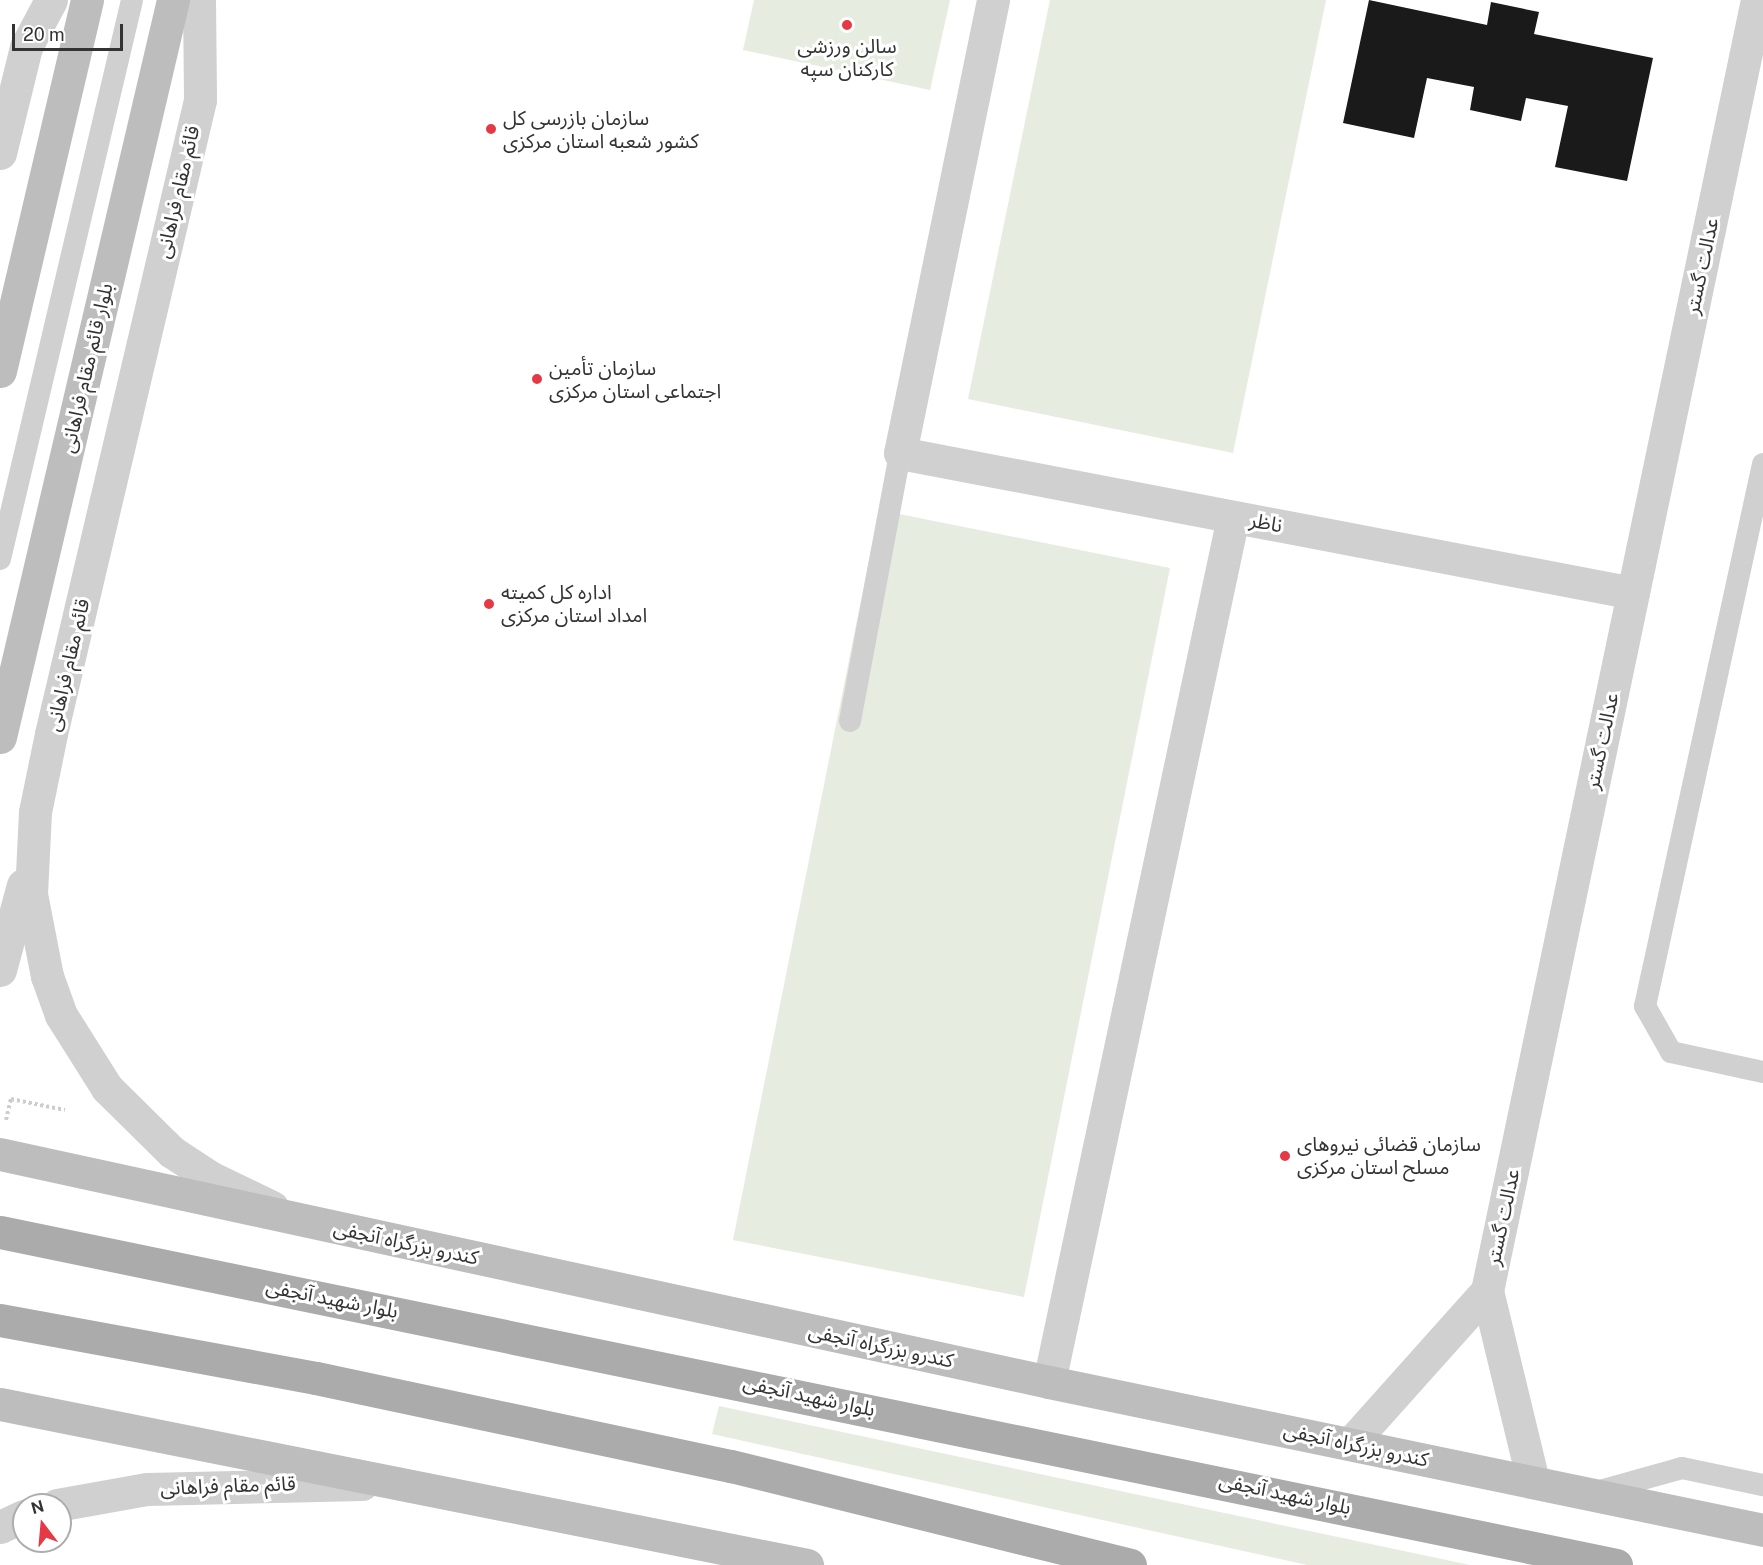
<!DOCTYPE html>
<meta charset="utf-8">
<style>
body{margin:0}
#map{position:relative;width:1763px;height:1565px;overflow:hidden;background:#fff;font-family:"Public Sans","Noto Sans Arabic",sans-serif}
div>[style]{position:absolute}
.green>*{inset:0;background:#e6ecdf}
.building>*{inset:0;background:#1a1a1a}
.path>*{height:4px;margin-top:-2px;transform-origin:0;background:repeating-linear-gradient(90deg,#cdcdcd 0 3px,transparent 0 6px)}
.service>*{height:22px;margin:-11px;padding:0 11px;transform-origin:11px;border-radius:11px;background:#d0d0d0}
.minor>*{height:33px;margin:-16.5px;padding:0 16.5px;transform-origin:16.5px;border-radius:16.5px;background:#d0d0d0}
.tertiary>*{height:33px;margin:-16.5px;padding:0 16.5px;transform-origin:16.5px;border-radius:16.5px;background:#d0d0d0}
.secondary>*{height:33px;margin:-16.5px;padding:0 16.5px;transform-origin:16.5px;border-radius:16.5px;background:#bdbdbd}
.primary>*{height:33px;margin:-16.5px;padding:0 16.5px;transform-origin:16.5px;border-radius:16.5px;background:#ababab}
.dots>*{width:16px;height:16px;translate:-50% -50%;box-sizing:border-box;border:3px solid #fff;border-radius:50%}
span{translate:-50% -50%;white-space:nowrap;text-align:center;line-height:1.15;-webkit-text-stroke:6px #fff;paint-order:stroke}
.poi-label{font-size:20px;color:#333}
.left{translate:0 -50%;text-align:left}
.street-label{font-size:20px;color:#333}
.north{position:absolute;left:12px;top:1493px;width:60px;height:60px;box-sizing:border-box;background:#fff;border:2px solid #adadad;border-radius:50%;rotate:344deg;font-size:16px;font-weight:700;line-height:24px;text-align:center;color:#333}
.north::after{content:'';display:block;margin:auto;width:21px;height:27px;background:#e63946;clip-path:polygon(50% 0,100% 100%,50% 72%,0 100%)}
.scale{position:absolute;left:12px;top:24px;width:111px;height:27px;box-sizing:border-box;border:3px solid #333;border-top:0;padding-left:8px;font-size:18px;line-height:21px;white-space:nowrap;color:#333;-webkit-text-stroke:4px #fff;paint-order:stroke}
</style>
<div id="map">
<div class="green">
<i style="clip-path:polygon(754px 0,950px 0,930px 90px,743px 50px)"></i>
<i style="clip-path:polygon(1050px 0,1326px 0,1233px 453px,968px 399px)"></i>
<i style="clip-path:polygon(879px 510px,1170px 568px,1024px 1297px,733px 1240px)"></i>
<i style="clip-path:polygon(719px 1406px,1470px 1565px,1307px 1565px,712px 1434px)"></i>
</div>
<div class="building">
<i style="clip-path:polygon(1369px 0,1487px 25px,1491px 2px,1539px 12px,1534px 34px,1653px 58px,1627px 181px,1555px 167px,1568px 106px,1526px 98px,1521px 121px,1470px 110px,1474px 87px,1427px 78px,1414px 138px,1343px 123px)"></i>
</div>
<div class="path">
<i style="left:6px;top:1120px;width:22px;rotate:-77deg"></i>
<i style="left:11px;top:1099px;width:55px;rotate:11.5deg"></i>
</div>
<div class="service">
<i style="left:1763px;top:464px;width:555px;rotate:102.28deg"></i>
<i style="left:1645px;top:1006px;width:53px;rotate:60.5deg"></i>
<i style="left:1671px;top:1052px;width:94px;rotate:12.3deg"></i>
<i style="left:0;top:559px;width:574px;rotate:-76.71deg"></i>
<i style="left:850px;top:721px;width:273px;rotate:-79.4deg"></i>
<i style="left:1596px;top:1492px;width:89px;rotate:-15.6deg"></i>
<i style="left:1682px;top:1468px;width:83px;rotate:11.9deg"></i>
</div>
<div class="minor">
<i style="left:993px;top:0;width:462px;rotate:101.6deg"></i>
<i style="left:900px;top:453px;width:746px;rotate:10.81deg"></i>
<i style="left:1049px;top:1382px;width:884px;rotate:-77.99deg"></i>
</div>
<div class="tertiary">
<i style="left:199px;top:0;width:100px;rotate:89.4deg"></i>
<i style="left:200px;top:100px;width:651px;rotate:103.23deg"></i>
<i style="left:51px;top:734px;width:80px;rotate:101.6deg"></i>
<i style="left:35px;top:812px;width:82px;rotate:92.8deg"></i>
<i style="left:31px;top:894px;width:84px;rotate:79deg"></i>
<i style="left:47px;top:976px;width:41px;rotate:70.3deg"></i>
<i style="left:61px;top:1015px;width:86px;rotate:57.8deg"></i>
<i style="left:107px;top:1088px;width:91px;rotate:44.6deg"></i>
<i style="left:172px;top:1152px;width:45px;rotate:33.3deg"></i>
<i style="left:210px;top:1177px;width:69px;rotate:25.8deg"></i>
<i style="left:0;top:153px;width:109px;rotate:-76.2deg"></i>
<i style="left:26px;top:47px;width:53px;rotate:-62deg"></i>
<i style="left:0;top:970px;width:88px;rotate:-74.9deg"></i>
<i style="left:1350px;top:1444px;width:205px;rotate:-48.2deg"></i>
<i style="left:1533px;top:1481px;width:195px;rotate:-103.6deg"></i>
<i style="left:1487px;top:1291px;width:1319px;rotate:-78.19deg"></i>
<i style="left:57px;top:1505px;width:91px;rotate:-10.1deg"></i>
<i style="left:147px;top:1489px;width:215px;rotate:-1.3deg"></i>
<i style="left:0;top:1527px;width:26px;rotate:-25deg"></i>
</div>
<div class="secondary">
<i style="left:0;top:371px;width:381px;rotate:-76.8deg"></i>
<i style="left:0;top:737px;width:757px;rotate:-76.79deg"></i>
<i style="left:0;top:1154px;width:1073px;rotate:12.26deg"></i>
<i style="left:1049px;top:1382px;width:729px;rotate:11.71deg"></i>
<i style="left:0;top:1404px;width:823px;rotate:11.28deg"></i>
</div>
<div class="primary">
<i style="left:0;top:1232px;width:1650px;rotate:11.64deg"></i>
<i style="left:0;top:1320px;width:321px;rotate:10.4deg"></i>
<i style="left:316px;top:1378px;width:424px;rotate:12deg"></i>
<i style="left:731px;top:1466px;width:411px;rotate:13.9deg"></i>
</div>
<div class="dots">
<i style="left:847px;top:25px;background:#e63946"></i>
<i style="left:491px;top:129px;background:#e63946"></i>
<i style="left:537px;top:379px;background:#e63946"></i>
<i style="left:489px;top:604px;background:#e63946"></i>
<i style="left:1285px;top:1156px;background:#e63946"></i>
</div>
<div class="poi-label">
<span style="left:847px;top:58px">سالن ورزشی<br>کارکنان سپه</span>
<span class="left" style="left:503px;top:130px">سازمان بازرسی کل<br>کشور شعبه استان مرکزی</span>
<span class="left" style="left:549px;top:380px">سازمان تأمین<br>اجتماعی استان مرکزی</span>
<span class="left" style="left:501px;top:604px">اداره کل کمیته<br>امداد استان مرکزی</span>
<span class="left" style="left:1297px;top:1156px">سازمان قضائی نیروهای<br>مسلح استان مرکزی</span>
</div>
<div class="street-label">
<span style="left:178px;top:192px;rotate:-77deg">قائم مقام فراهانی</span>
<span style="left:1702px;top:266px;rotate:-78deg">عدالت گستر</span>
<span style="left:87px;top:368px;rotate:-77deg">بلوار قائم مقام فراهانی</span>
<span style="left:1266px;top:523px;rotate:11deg">ناظر</span>
<span style="left:68px;top:665px;rotate:-77deg">قائم مقام فراهانی</span>
<span style="left:1602px;top:741px;rotate:-78deg">عدالت گستر</span>
<span style="left:1503px;top:1217px;rotate:-78deg">عدالت گستر</span>
<span style="left:406px;top:1243px;rotate:12deg">کندرو بزرگراه آنجفی</span>
<span style="left:332px;top:1299px;rotate:11deg">بلوار شهید آنجفی</span>
<span style="left:881px;top:1346px;rotate:12deg">کندرو بزرگراه آنجفی</span>
<span style="left:809px;top:1396px;rotate:12deg">بلوار شهید آنجفی</span>
<span style="left:1356px;top:1445px;rotate:12deg">کندرو بزرگراه آنجفی</span>
<span style="left:228px;top:1486px;rotate:-2deg">قائم مقام فراهانی</span>
<span style="left:1285px;top:1494px;rotate:12deg">بلوار شهید آنجفی</span>
</div>
<div class="north">N</div>
<div class="scale">20 m</div>
</div>
